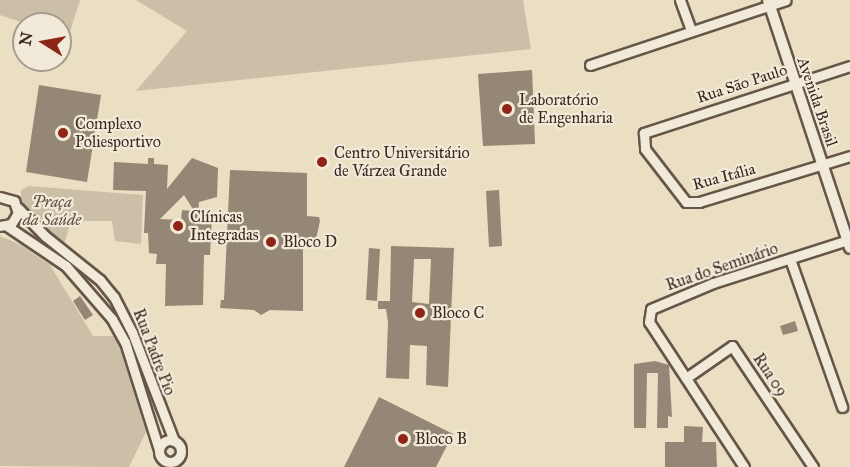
<!DOCTYPE html>
<meta charset="utf-8">
<style>
body{margin:0}
#map{position:relative;width:850px;height:467px;overflow:hidden;background:#eadec3;font-family:"IM FELL Great Primer",serif}
div>[style]{position:absolute}
.green>*{inset:0;background:#ccbfa7}
.building>*{inset:0;background:#958775}
.roads{filter:drop-shadow(2px 0 #655649) drop-shadow(-2px 0 #655649) drop-shadow(0 2px #655649) drop-shadow(0 -2px #655649)}
.minor>*{height:9px;margin:-4.5px;padding:0 4.5px;transform-origin:4.5px;border-radius:4.5px;background:#f1ead8}
.minor>.ring{margin:-4.5px;padding:0;box-sizing:content-box;background:none;border:9px solid #f1ead8;border-radius:50%}
.tertiary>*{height:10px;margin:-5px;padding:0 5px;transform-origin:5px;border-radius:5px;background:#f1ead8}
.dots>*{width:16px;height:16px;translate:-50% -50%;box-sizing:border-box;border:3px solid #f1ead8;border-radius:50%}
span{translate:-50% -50%;white-space:nowrap;text-align:center;line-height:1.15;-webkit-text-stroke:4.5px #f1ead8;paint-order:stroke}
.street-label{font-size:16px;color:#392820}
.poi-label{font-size:16px;color:#392820}
.left{translate:0 -50%;text-align:left}
.park-label{font-size:16px;color:#5e4e42;font-style:italic}
.north{position:absolute;left:12px;top:12px;width:60px;height:60px;box-sizing:border-box;background:#f1ead8;border:2px solid #a79c8e;border-radius:50%;rotate:281deg;font-size:16px;font-weight:700;line-height:24px;text-align:center;color:#392820}
.north::after{content:'';display:block;margin:auto;width:21px;height:27px;background:#8f2418;clip-path:polygon(50% 0,100% 100%,50% 72%,0 100%)}
</style>
<div id="map">
<div class="green">
<i style="clip-path:polygon(0 0,80px 0,68px 38px,60px 35px,60px 24px,27px 24px,0 15px)"></i>
<i style="clip-path:polygon(136px 0,523px 0,531px 49px,136px 91px,187px 31px)"></i>
<i style="clip-path:polygon(29px 186px,143px 195px,141px 244px,115px 241px,112px 221px,71px 221px,63px 248px,21px 205px,21px 190px)"></i>
<i style="clip-path:polygon(0 236px,21px 245px,50px 265px,93px 336px,116px 336px,147px 430px,129px 467px,0 466px)"></i>
</div>
<div class="building">
<i style="clip-path:polygon(532px 70px,535px 144px,483px 146px,478px 74px)"></i>
<i style="clip-path:polygon(39px 85px,101px 95px,87px 182px,26px 172px)"></i>
<i style="clip-path:polygon(evenodd,148px 158px,154px 158px,154px 164px,168px 165px,167px 189px,192px 158px,218px 168px,217px 197px,199px 202px,198px 214px,212px 215px,210px 255px,204px 255px,203px 305px,165px 306px,166px 264px,156px 264px,157px 254px,149px 253px,148px 233px,144px 233px,146px 191px,113px 190px,114px 162px,148px 164px,148px 158px,184px 195px,194px 211px,182px 210px,181px 220px,160px 219px,184px 195px)"></i>
<i style="clip-path:polygon(230px 170px,307px 173px,307px 216px,319px 217px,320px 221px,315px 244px,312px 248px,303px 248px,303px 311px,270px 310px,261px 315px,254px 310px,220px 308px,221px 300px,224px 300px)"></i>
<i style="clip-path:polygon(499px 190px,502px 246px,489px 247px,486px 191px)"></i>
<i style="clip-path:polygon(evenodd,391px 246px,454px 248px,448px 387px,426px 385px,427px 346px,410px 345px,409px 379px,386px 378px,388px 322px,386px 309px,378px 309px,378px 301px,390px 301px,391px 246px,414px 259px,431px 259px,429px 304px,412px 302px,414px 259px)"></i>
<i style="clip-path:polygon(369px 248px,380px 249px,377px 301px,366px 300px)"></i>
<i style="clip-path:polygon(80px 296px,93px 315px,85px 320px,73px 301px)"></i>
<i style="clip-path:polygon(795px 321px,798px 331px,783px 335px,780px 326px)"></i>
<i style="clip-path:polygon(655px 361px,669px 365px,672px 417px,668px 416px,668px 428px,657px 428px,658px 373px,647px 373px,646px 428px,634px 428px,634px 364px)"></i>
<i style="clip-path:polygon(379px 397px,453px 434px,436px 467px,344px 467px)"></i>
<i style="clip-path:polygon(684px 426px,703px 427px,702px 442px,716px 442px,717px 467px,665px 467px,665px 442px,684px 442px)"></i>
</div>
<div class="roads">
<div class="minor">
<i style="left:680px;top:0;width:33px;rotate:70deg"></i>
<i style="left:590px;top:65px;width:206px;rotate:-18.3deg"></i>
<i style="left:850px;top:66px;width:217px;rotate:162deg"></i>
<i style="left:644px;top:133px;width:16px;rotate:86deg"></i>
<i style="left:645px;top:149px;width:67px;rotate:52.3deg"></i>
<i style="left:686px;top:202px;width:13px"></i>
<i style="left:699px;top:202px;width:158px;rotate:-16.9deg"></i>
<i style="left:0;top:197px;width:15px;rotate:16deg"></i>
<i style="left:14px;top:201px;width:13px;rotate:72deg"></i>
<i style="left:18px;top:213px;width:13px;rotate:122deg"></i>
<i style="left:11px;top:224px;width:11px;rotate:170deg"></i>
<i style="left:18px;top:208px;width:39px;rotate:46deg"></i>
<i style="left:45px;top:236px;width:70px;rotate:38.7deg"></i>
<i style="left:100px;top:280px;width:22px;rotate:51deg"></i>
<i style="left:114px;top:297px;width:39px;rotate:63deg"></i>
<i style="left:132px;top:332px;width:117px;rotate:68.9deg"></i>
<i style="left:7px;top:226px;width:71px;rotate:34.1deg"></i>
<i style="left:66px;top:266px;width:70px;rotate:49deg"></i>
<i style="left:112px;top:319px;width:26px;rotate:61deg"></i>
<i style="left:125px;top:342px;width:113px;rotate:72.5deg"></i>
<i style="left:790px;top:259px;width:157px;rotate:70.6deg"></i>
<i style="left:686px;top:378px;width:56px;rotate:-34.8deg"></i>
<i style="left:732px;top:346px;width:146px;rotate:56.2deg"></i>
<i class="ring" style="left:159px;top:440px;width:13px;height:13px"></i>
<i style="left:744px;top:467px;width:173px;rotate:-123.2deg"></i>
<i style="left:649px;top:322px;width:13px;rotate:-81deg"></i>
<i style="left:651px;top:309px;width:67px;rotate:-22.8deg"></i>
<i style="left:713px;top:283px;width:139px;rotate:-17.7deg"></i>
</div>
<div class="tertiary">
<i style="left:768px;top:0;width:261px;rotate:71.7deg"></i>
</div>
</div>
<div class="dots">
<i style="left:507px;top:109px;background:#8f2418"></i>
<i style="left:63px;top:133px;background:#8f2418"></i>
<i style="left:322px;top:162px;background:#8f2418"></i>
<i style="left:178px;top:226px;background:#8f2418"></i>
<i style="left:271px;top:242px;background:#8f2418"></i>
<i style="left:420px;top:313px;background:#8f2418"></i>
<i style="left:403px;top:439px;background:#8f2418"></i>
</div>
<div class="street-label">
<span style="left:742px;top:84px;rotate:-18deg">Rua São Paulo</span>
<span style="left:817px;top:102px;rotate:71deg">Avenida Brasil</span>
<span style="left:724px;top:177px;rotate:-15deg">Rua Itália</span>
<span style="left:722px;top:267px;rotate:-19deg">Rua do Seminário</span>
<span style="left:154px;top:352px;rotate:69deg">Rua Padre Pio</span>
<span style="left:770px;top:375px;rotate:56deg">Rua 09</span>
</div>
<div class="poi-label">
<span class="left" style="left:519px;top:109px">Laboratório<br>de Engenharia</span>
<span class="left" style="left:75px;top:133px">Complexo<br>Poliesportivo</span>
<span class="left" style="left:334px;top:162px">Centro Universitário<br>de Várzea Grande</span>
<span class="left" style="left:190px;top:226px">Clínicas<br>Integradas</span>
<span class="left" style="left:283px;top:242px">Bloco D</span>
<span class="left" style="left:432px;top:313px">Bloco C</span>
<span class="left" style="left:415px;top:439px">Bloco B</span>
</div>
<div class="park-label">
<span style="left:52px;top:211px">Praça<br>da Saúde</span>
</div>
<div class="north">N</div>
</div>
